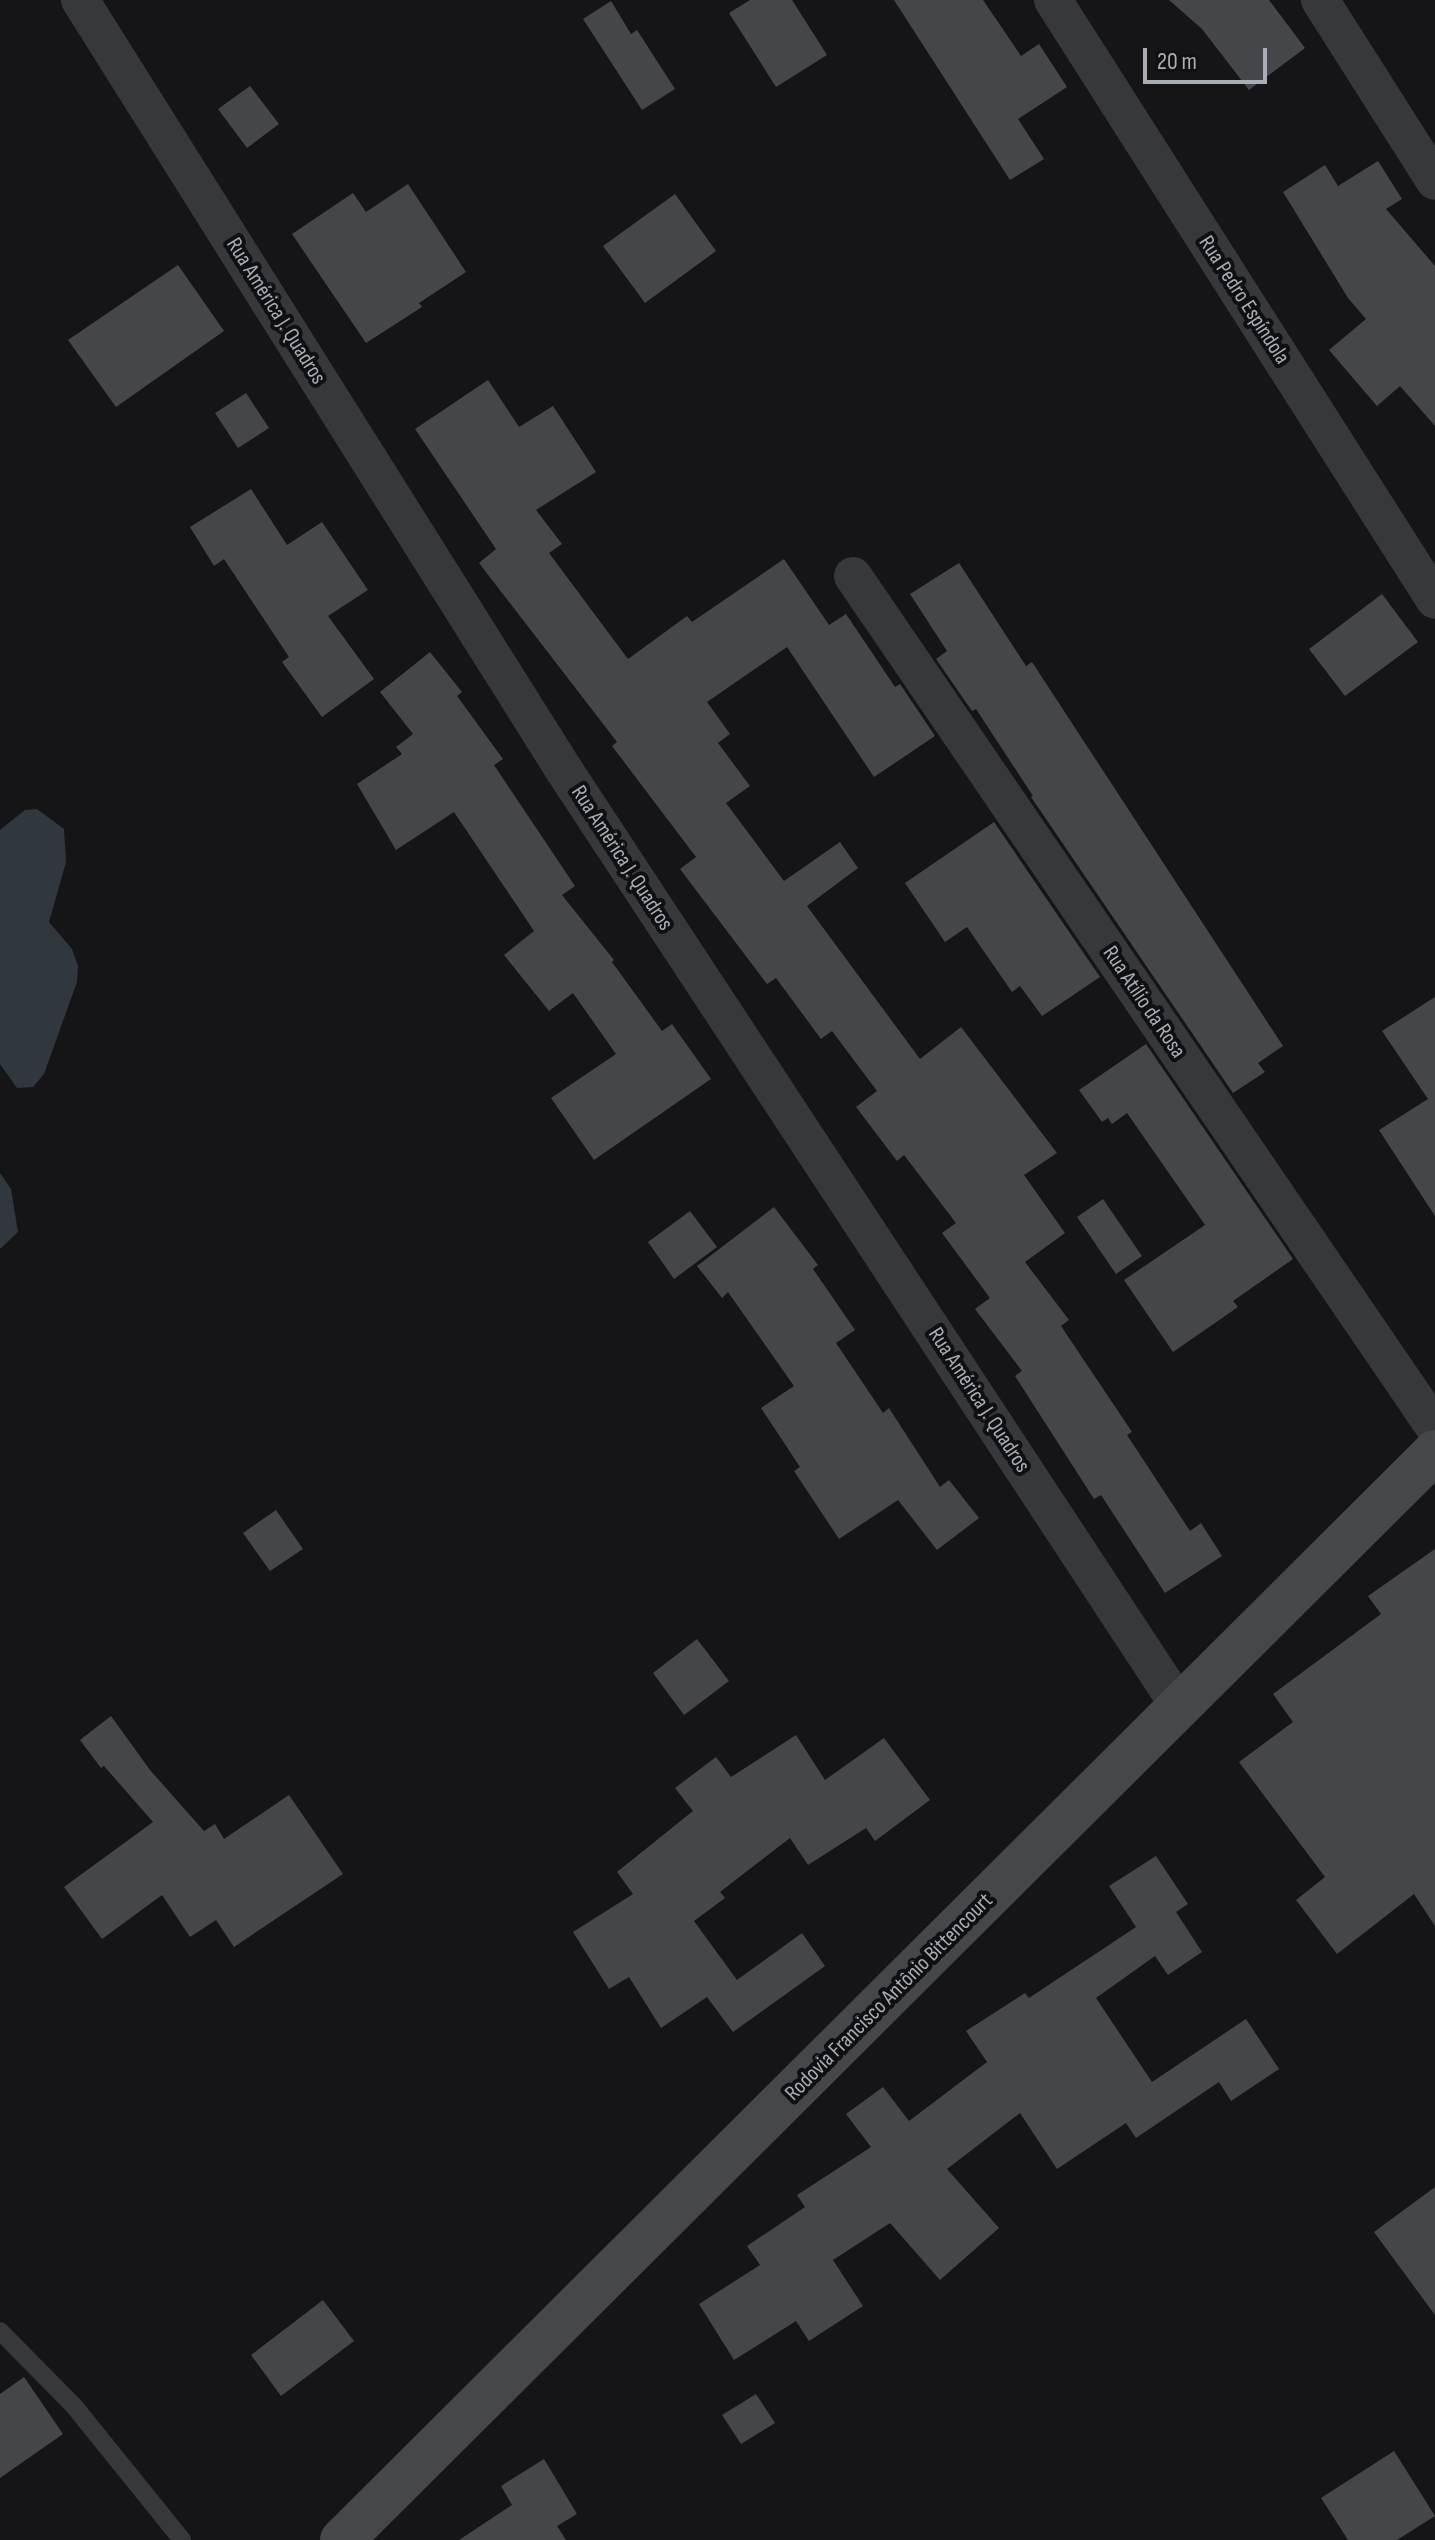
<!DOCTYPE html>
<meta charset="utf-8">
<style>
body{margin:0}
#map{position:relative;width:1435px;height:2540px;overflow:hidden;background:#151517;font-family:"Sofia Sans Condensed",sans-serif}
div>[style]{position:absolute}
.water>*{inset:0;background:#30383e}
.building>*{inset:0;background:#45464a}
.lane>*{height:18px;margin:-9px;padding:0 9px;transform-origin:9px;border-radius:9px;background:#37383c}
.street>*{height:38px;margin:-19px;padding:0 19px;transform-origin:19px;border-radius:19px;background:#37383c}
.secondary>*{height:44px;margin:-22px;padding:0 22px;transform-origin:22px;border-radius:22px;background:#45474b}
span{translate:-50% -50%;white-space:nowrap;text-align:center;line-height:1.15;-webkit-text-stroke:8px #101012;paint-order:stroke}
.street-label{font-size:22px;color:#a9adb6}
.scale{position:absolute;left:1143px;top:48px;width:124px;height:36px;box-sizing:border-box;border:4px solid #a9adb6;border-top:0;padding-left:10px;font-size:24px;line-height:28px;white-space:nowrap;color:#a9adb6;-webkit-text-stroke:6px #101012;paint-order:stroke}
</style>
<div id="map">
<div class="water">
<i style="clip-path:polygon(37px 809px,64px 829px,66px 862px,49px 922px,72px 949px,78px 966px,77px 982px,44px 1074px,33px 1087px,17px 1088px,0 1064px,0 830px,25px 810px)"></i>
<i style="clip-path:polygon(0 1173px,11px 1189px,18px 1232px,0 1249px)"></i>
</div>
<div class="building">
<i style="clip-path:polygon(750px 0,792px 0,827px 55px,776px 87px,729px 13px)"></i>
<i style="clip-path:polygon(894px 0,983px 0,1021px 56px,1039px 44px,1067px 87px,1018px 119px,1044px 159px,1010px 180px)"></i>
<i style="clip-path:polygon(1169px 0,1269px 0,1305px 48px,1249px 90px,1202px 29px)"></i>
<i style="clip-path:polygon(611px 1px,631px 34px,637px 30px,675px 89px,642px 110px,583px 19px)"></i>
<i style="clip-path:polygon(250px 86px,279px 124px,247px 148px,218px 109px)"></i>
<i style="clip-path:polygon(1378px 161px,1402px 199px,1386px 209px,1435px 266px,1435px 426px,1400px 386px,1377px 406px,1329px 350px,1366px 319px,1348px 298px,1283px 192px,1325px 165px,1338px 186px)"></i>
<i style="clip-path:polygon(408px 184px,466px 272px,419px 303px,422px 307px,366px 343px,292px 234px,353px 193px,366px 212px)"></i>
<i style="clip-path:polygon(675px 194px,716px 251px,645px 303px,603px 246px)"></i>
<i style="clip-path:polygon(178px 265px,224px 331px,116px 407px,68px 340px)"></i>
<i style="clip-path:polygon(488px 380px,519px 427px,553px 406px,596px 472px,536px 510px,562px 544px,549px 553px,628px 659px,687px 616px,692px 622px,784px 559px,829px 625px,846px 614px,895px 687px,900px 684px,935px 736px,874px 777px,787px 647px,707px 702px,730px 734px,718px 743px,750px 786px,726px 803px,784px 881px,840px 842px,858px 868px,807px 906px,920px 1059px,961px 1027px,1057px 1153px,1024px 1175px,1065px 1233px,1025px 1262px,1069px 1320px,1061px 1326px,1132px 1432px,1127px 1435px,1190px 1531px,1201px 1523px,1222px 1556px,1165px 1593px,1101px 1495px,1094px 1499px,1015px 1376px,1022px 1371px,975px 1309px,990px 1298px,942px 1233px,956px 1223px,904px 1155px,897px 1161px,856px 1107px,877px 1091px,832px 1031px,821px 1039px,776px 978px,767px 984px,680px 869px,696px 857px,612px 746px,617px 742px,479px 563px,496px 549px,415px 429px)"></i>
<i style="clip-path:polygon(246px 393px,269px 428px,238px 448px,215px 413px)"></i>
<i style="clip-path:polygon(251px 489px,287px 545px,322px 522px,368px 590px,328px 616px,374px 679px,322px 717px,282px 662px,289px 657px,224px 559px,214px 566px,190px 527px)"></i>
<i style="clip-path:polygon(959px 563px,1026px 666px,1032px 662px,1283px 1046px,1258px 1063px,1265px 1072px,1233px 1093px,1031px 797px,1033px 796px,976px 709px,972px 711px,936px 659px,947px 651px,910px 594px)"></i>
<i style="clip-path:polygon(1382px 594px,1418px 642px,1345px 696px,1309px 649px)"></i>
<i style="clip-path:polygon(430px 652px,462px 692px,457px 696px,503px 759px,494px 765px,575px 886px,562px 895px,614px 960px,612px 962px,662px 1031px,672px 1024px,711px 1079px,594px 1160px,551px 1098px,616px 1054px,573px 993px,549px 1011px,504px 955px,534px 931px,454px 812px,396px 850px,357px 784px,402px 754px,396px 747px,413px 734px,380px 692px)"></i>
<i style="clip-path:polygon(994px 822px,1100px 977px,1042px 1016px,1020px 986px,1012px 992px,967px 927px,945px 942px,905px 883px)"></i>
<i style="clip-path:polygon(1435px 997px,1435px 1216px,1379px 1130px,1428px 1099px,1382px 1031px)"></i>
<i style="clip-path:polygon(1146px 1044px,1293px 1259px,1233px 1301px,1238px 1307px,1173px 1352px,1124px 1280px,1205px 1225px,1127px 1113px,1112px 1124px,1108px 1118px,1102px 1122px,1079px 1090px)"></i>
<i style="clip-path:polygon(1103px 1199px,1142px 1256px,1116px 1274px,1077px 1217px)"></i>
<i style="clip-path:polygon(774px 1207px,818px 1265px,813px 1269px,855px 1330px,836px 1343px,883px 1413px,889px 1408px,940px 1487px,949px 1480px,979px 1518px,937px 1550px,898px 1500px,839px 1539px,794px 1471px,800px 1467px,761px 1408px,794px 1386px,728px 1292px,722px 1298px,697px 1266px)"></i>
<i style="clip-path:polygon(690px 1211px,717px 1247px,674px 1279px,648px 1242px)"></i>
<i style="clip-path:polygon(276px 1510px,303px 1549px,270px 1571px,243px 1533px)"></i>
<i style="clip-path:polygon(1435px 1549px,1435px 1926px,1414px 1894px,1337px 1954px,1296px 1900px,1325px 1877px,1239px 1762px,1293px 1722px,1273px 1694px,1381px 1614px,1368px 1596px)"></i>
<i style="clip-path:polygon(697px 1639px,729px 1681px,684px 1715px,653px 1673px)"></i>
<i style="clip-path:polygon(111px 1716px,150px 1770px,204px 1831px,215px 1824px,224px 1839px,289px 1795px,343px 1874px,234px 1947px,216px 1920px,190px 1937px,162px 1895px,102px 1939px,64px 1887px,153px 1822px,104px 1766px,101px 1768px,80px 1740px)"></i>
<i style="clip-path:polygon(796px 1735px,825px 1780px,884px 1738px,930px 1800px,875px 1841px,866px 1828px,808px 1865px,790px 1838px,720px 1892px,725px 1898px,694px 1921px,737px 1980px,802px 1933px,825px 1966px,733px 2032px,707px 1997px,661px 2028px,629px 1977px,609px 1989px,573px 1932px,633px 1894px,617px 1872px,693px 1811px,675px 1788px,716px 1757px,731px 1777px)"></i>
<i style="clip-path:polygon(1156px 1856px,1188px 1904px,1176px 1912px,1202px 1952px,1168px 1975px,1155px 1956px,1096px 1998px,1152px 2082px,1246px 2019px,1279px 2069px,1231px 2101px,1219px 2082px,1136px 2138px,1126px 2123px,1057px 2169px,1020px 2113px,947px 2169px,999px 2228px,940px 2280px,890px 2223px,833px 2260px,863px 2306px,809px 2341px,796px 2321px,734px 2360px,699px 2304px,760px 2265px,747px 2246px,805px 2207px,797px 2195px,871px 2147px,846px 2114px,883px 2087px,909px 2121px,987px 2062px,966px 2031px,1025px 1993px,1029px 1998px,1136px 1927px,1109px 1886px)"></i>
<i style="clip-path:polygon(1435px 2187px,1435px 2315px,1374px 2232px)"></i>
<i style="clip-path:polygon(323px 2300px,354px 2341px,281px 2396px,251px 2355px)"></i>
<i style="clip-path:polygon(24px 2377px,63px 2434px,0 2478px,0 2394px)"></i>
<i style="clip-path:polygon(756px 2394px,775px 2423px,741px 2444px,722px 2415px)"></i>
<i style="clip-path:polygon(1394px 2451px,1435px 2516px,1397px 2540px,1348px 2540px,1321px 2498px)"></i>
<i style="clip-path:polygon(544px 2459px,577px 2514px,557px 2526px,566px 2540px,459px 2540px,512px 2505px,501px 2486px)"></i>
</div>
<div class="lane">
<i style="left:0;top:2331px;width:105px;rotate:45.4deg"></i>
<i style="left:74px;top:2406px;width:172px;rotate:51.1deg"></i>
</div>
<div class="street">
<i style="left:80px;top:0;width:909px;rotate:57.85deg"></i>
<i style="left:564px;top:770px;width:1121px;rotate:56.68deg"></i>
<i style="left:1053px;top:0;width:711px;rotate:57.52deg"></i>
<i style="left:1320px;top:0;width:214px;rotate:57.6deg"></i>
<i style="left:853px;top:576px;width:1032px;rotate:55.66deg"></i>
</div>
<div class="secondary">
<i style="left:342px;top:2540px;width:1542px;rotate:-44.87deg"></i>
</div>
<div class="street-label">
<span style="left:1244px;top:300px;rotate:57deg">Rua Pedro Espíndola</span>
<span style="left:276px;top:311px;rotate:58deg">Rua América J. Quadros</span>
<span style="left:622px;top:858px;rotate:57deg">Rua América J. Quadros</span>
<span style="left:1144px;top:1002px;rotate:56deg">Rua Atílio da Rosa</span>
<span style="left:979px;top:1400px;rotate:57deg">Rua América J. Quadros</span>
<span style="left:889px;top:1997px;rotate:-45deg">Rodovia Francisco Antônio Bittencourt</span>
</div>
<div class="scale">20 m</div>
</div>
